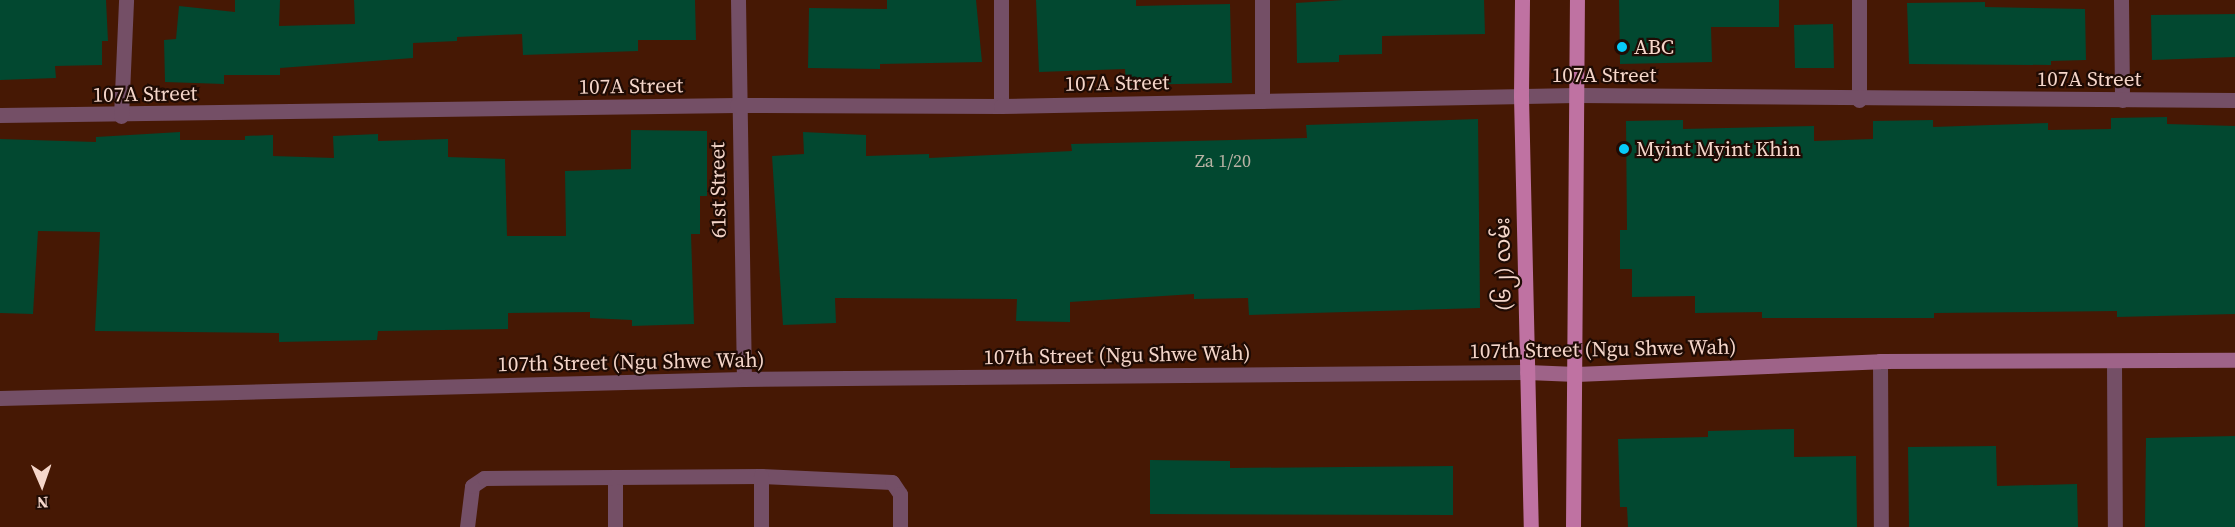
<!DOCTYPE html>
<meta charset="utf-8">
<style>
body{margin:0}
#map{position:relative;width:2235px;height:527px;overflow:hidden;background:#461804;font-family:"Source Serif 4","Noto Sans Myanmar",serif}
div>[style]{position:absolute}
.building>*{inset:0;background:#024830}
.service>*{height:15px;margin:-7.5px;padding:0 7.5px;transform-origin:7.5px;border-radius:7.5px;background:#744f66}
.minor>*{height:15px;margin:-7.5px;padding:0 7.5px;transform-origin:7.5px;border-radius:7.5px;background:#744f66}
.tertiary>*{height:15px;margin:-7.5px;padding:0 7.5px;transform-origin:7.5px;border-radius:7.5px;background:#744f66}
.secondary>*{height:15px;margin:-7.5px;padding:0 7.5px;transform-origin:7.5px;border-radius:7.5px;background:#9e6388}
.primary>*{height:15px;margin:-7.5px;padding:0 7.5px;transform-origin:7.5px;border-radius:7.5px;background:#bf72a2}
.dots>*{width:16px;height:16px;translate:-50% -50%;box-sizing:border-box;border:3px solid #1f0b04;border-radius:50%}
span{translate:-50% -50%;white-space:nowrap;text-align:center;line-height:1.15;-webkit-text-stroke:4.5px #1f0b04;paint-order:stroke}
.number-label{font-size:18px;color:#b8b2a4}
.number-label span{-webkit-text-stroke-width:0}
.poi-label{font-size:21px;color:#f5d6ca}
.left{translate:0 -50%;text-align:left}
.street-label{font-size:21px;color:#f5d6ca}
.north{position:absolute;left:12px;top:455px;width:60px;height:60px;-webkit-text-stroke:4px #1f0b04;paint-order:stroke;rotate:178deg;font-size:16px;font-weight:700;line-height:24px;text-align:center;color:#f5d6ca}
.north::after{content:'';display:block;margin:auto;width:21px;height:27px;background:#f5d6ca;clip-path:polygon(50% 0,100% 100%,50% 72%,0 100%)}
</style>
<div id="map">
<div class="building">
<i style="clip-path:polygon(0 0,106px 0,108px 41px,102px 41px,102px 65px,55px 66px,56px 78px,0 80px)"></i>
<i style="clip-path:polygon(235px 0,280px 0,279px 26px,355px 24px,354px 0,695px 0,696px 40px,638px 40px,638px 51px,523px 55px,522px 34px,457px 37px,457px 41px,413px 43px,413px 58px,280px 68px,280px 75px,224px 75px,224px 84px,165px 82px,164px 40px,176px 39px,179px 6px,235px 12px)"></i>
<i style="clip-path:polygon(887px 0,976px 0,982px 62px,880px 64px,880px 69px,808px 68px,809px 8px,887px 9px)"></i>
<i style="clip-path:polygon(1036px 0,1136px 0,1136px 6px,1230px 4px,1232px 83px,1126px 85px,1125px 69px,1039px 72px)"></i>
<i style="clip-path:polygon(1343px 0,1484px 0,1485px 34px,1382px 36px,1382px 54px,1339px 55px,1339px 62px,1297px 63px,1296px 3px)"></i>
<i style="clip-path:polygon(1619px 0,1779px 0,1779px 27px,1711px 27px,1712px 62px,1620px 64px)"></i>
<i style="clip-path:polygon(1985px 2px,1985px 7px,2085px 9px,2086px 60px,2051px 61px,2051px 65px,1909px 64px,1907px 3px)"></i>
<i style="clip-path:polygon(2235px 14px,2235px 57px,2152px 60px,2151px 15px)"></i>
<i style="clip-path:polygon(1833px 24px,1834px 68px,1795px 68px,1794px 25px)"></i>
<i style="clip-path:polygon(2167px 117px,2167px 124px,2235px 126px,2235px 314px,2117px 317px,2117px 311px,1934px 313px,1934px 318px,1762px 318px,1762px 312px,1695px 313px,1695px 296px,1632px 297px,1632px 269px,1620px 269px,1620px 230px,1627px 230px,1626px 121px,1683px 120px,1683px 129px,1814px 126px,1814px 141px,1873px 139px,1873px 121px,1933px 120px,1933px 127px,2048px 123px,2048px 130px,2111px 129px,2111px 118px)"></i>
<i style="clip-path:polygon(1478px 119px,1480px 308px,1249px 315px,1248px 298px,1194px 299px,1194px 294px,1070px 302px,1070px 322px,1016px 321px,1017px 299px,835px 298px,836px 323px,783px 325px,772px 156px,804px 154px,803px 132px,866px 135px,866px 156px,929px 154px,929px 158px,1072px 151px,1071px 144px,1307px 138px,1306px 125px)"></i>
<i style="clip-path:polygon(631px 130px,707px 131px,707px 196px,700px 196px,700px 234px,691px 234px,694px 324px,632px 326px,632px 320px,590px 318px,590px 312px,508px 313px,508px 329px,378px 331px,377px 340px,279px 342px,279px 333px,95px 331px,100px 232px,38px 231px,33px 314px,0 313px,0 139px,96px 142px,96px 137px,180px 132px,180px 140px,245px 140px,245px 136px,273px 135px,273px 156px,334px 158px,333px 136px,378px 134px,378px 141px,448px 139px,448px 157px,505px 159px,507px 236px,566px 236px,565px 171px,631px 169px)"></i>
<i style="clip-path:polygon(1794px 429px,1794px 457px,1856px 456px,1857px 527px,1628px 527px,1627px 507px,1620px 507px,1618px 439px,1708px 437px,1708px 431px)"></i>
<i style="clip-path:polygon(2235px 436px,2235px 527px,2145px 527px,2146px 438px)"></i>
<i style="clip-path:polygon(1996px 446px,1997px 486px,2077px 484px,2078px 527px,1909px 527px,1908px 447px)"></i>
<i style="clip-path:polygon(1150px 460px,1230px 461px,1230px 468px,1453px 466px,1453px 515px,1150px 514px)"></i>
</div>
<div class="service">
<i style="left:615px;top:478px;width:49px;rotate:90deg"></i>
<i style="left:467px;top:527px;width:41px;rotate:-83deg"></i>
<i style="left:472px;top:486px;width:14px;rotate:-34deg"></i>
<i style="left:484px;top:478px;width:277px;rotate:-0.4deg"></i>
<i style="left:761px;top:476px;width:131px;rotate:2.6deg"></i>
<i style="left:892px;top:482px;width:14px;rotate:56deg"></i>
<i style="left:900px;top:494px;width:33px;rotate:90deg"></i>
<i style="left:761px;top:527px;width:51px;rotate:-90deg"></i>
</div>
<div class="minor">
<i style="left:738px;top:0;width:379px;rotate:89.1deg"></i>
<i style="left:1262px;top:0;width:101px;rotate:90deg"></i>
<i style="left:2121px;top:0;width:100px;rotate:89.4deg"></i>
<i style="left:1859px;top:100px;width:100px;rotate:-90deg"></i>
<i style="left:1001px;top:106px;width:106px;rotate:-90deg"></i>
<i style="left:0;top:115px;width:737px;rotate:-0.78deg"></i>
<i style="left:737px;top:105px;width:264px;rotate:0.2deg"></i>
<i style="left:1001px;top:106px;width:575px;rotate:-1.1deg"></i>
<i style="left:1576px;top:95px;width:659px;rotate:0.43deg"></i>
<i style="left:121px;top:116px;width:116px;rotate:-87.5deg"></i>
<i style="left:1880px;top:361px;width:166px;rotate:89.7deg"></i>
<i style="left:2114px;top:361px;width:166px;rotate:89.7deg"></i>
</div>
<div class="tertiary">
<i style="left:0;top:398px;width:744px;rotate:-1.46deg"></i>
<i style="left:744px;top:379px;width:783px;rotate:-0.51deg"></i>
</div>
<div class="secondary">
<i style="left:1527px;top:372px;width:49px;rotate:2.3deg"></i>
<i style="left:1576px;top:374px;width:304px;rotate:-2.4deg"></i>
<i style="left:1880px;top:361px;width:355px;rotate:-0.2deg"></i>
</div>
<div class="primary">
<i style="left:1522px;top:0;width:96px;rotate:90.6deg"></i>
<i style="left:1521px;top:96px;width:431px;rotate:88.7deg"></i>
<i style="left:1573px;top:527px;width:527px;rotate:-89.57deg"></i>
</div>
<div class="dots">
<i style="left:1622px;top:47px;background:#07cbf9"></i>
<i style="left:1624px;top:149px;background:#07cbf9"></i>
</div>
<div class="number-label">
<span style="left:1223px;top:161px">Za 1/20</span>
</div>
<div class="poi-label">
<span class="left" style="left:1634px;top:47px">ABC</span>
<span class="left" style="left:1636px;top:149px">Myint Myint Khin</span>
</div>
<div class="street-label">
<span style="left:1604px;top:75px">107A Street</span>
<span style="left:2089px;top:79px">107A Street</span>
<span style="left:1117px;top:83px;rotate:-1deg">107A Street</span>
<span style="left:631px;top:86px;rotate:-1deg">107A Street</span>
<span style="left:145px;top:94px;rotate:-1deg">107A Street</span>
<span style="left:718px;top:190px;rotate:-91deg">61st Street</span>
<span style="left:1503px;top:264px;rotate:-91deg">(၆၂) လမ်း</span>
<span style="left:1603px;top:349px;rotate:-1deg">107th Street (Ngu Shwe Wah)</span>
<span style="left:1117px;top:355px;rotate:-1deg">107th Street (Ngu Shwe Wah)</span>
<span style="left:631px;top:362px;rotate:-1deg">107th Street (Ngu Shwe Wah)</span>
</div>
<div class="north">N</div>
</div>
